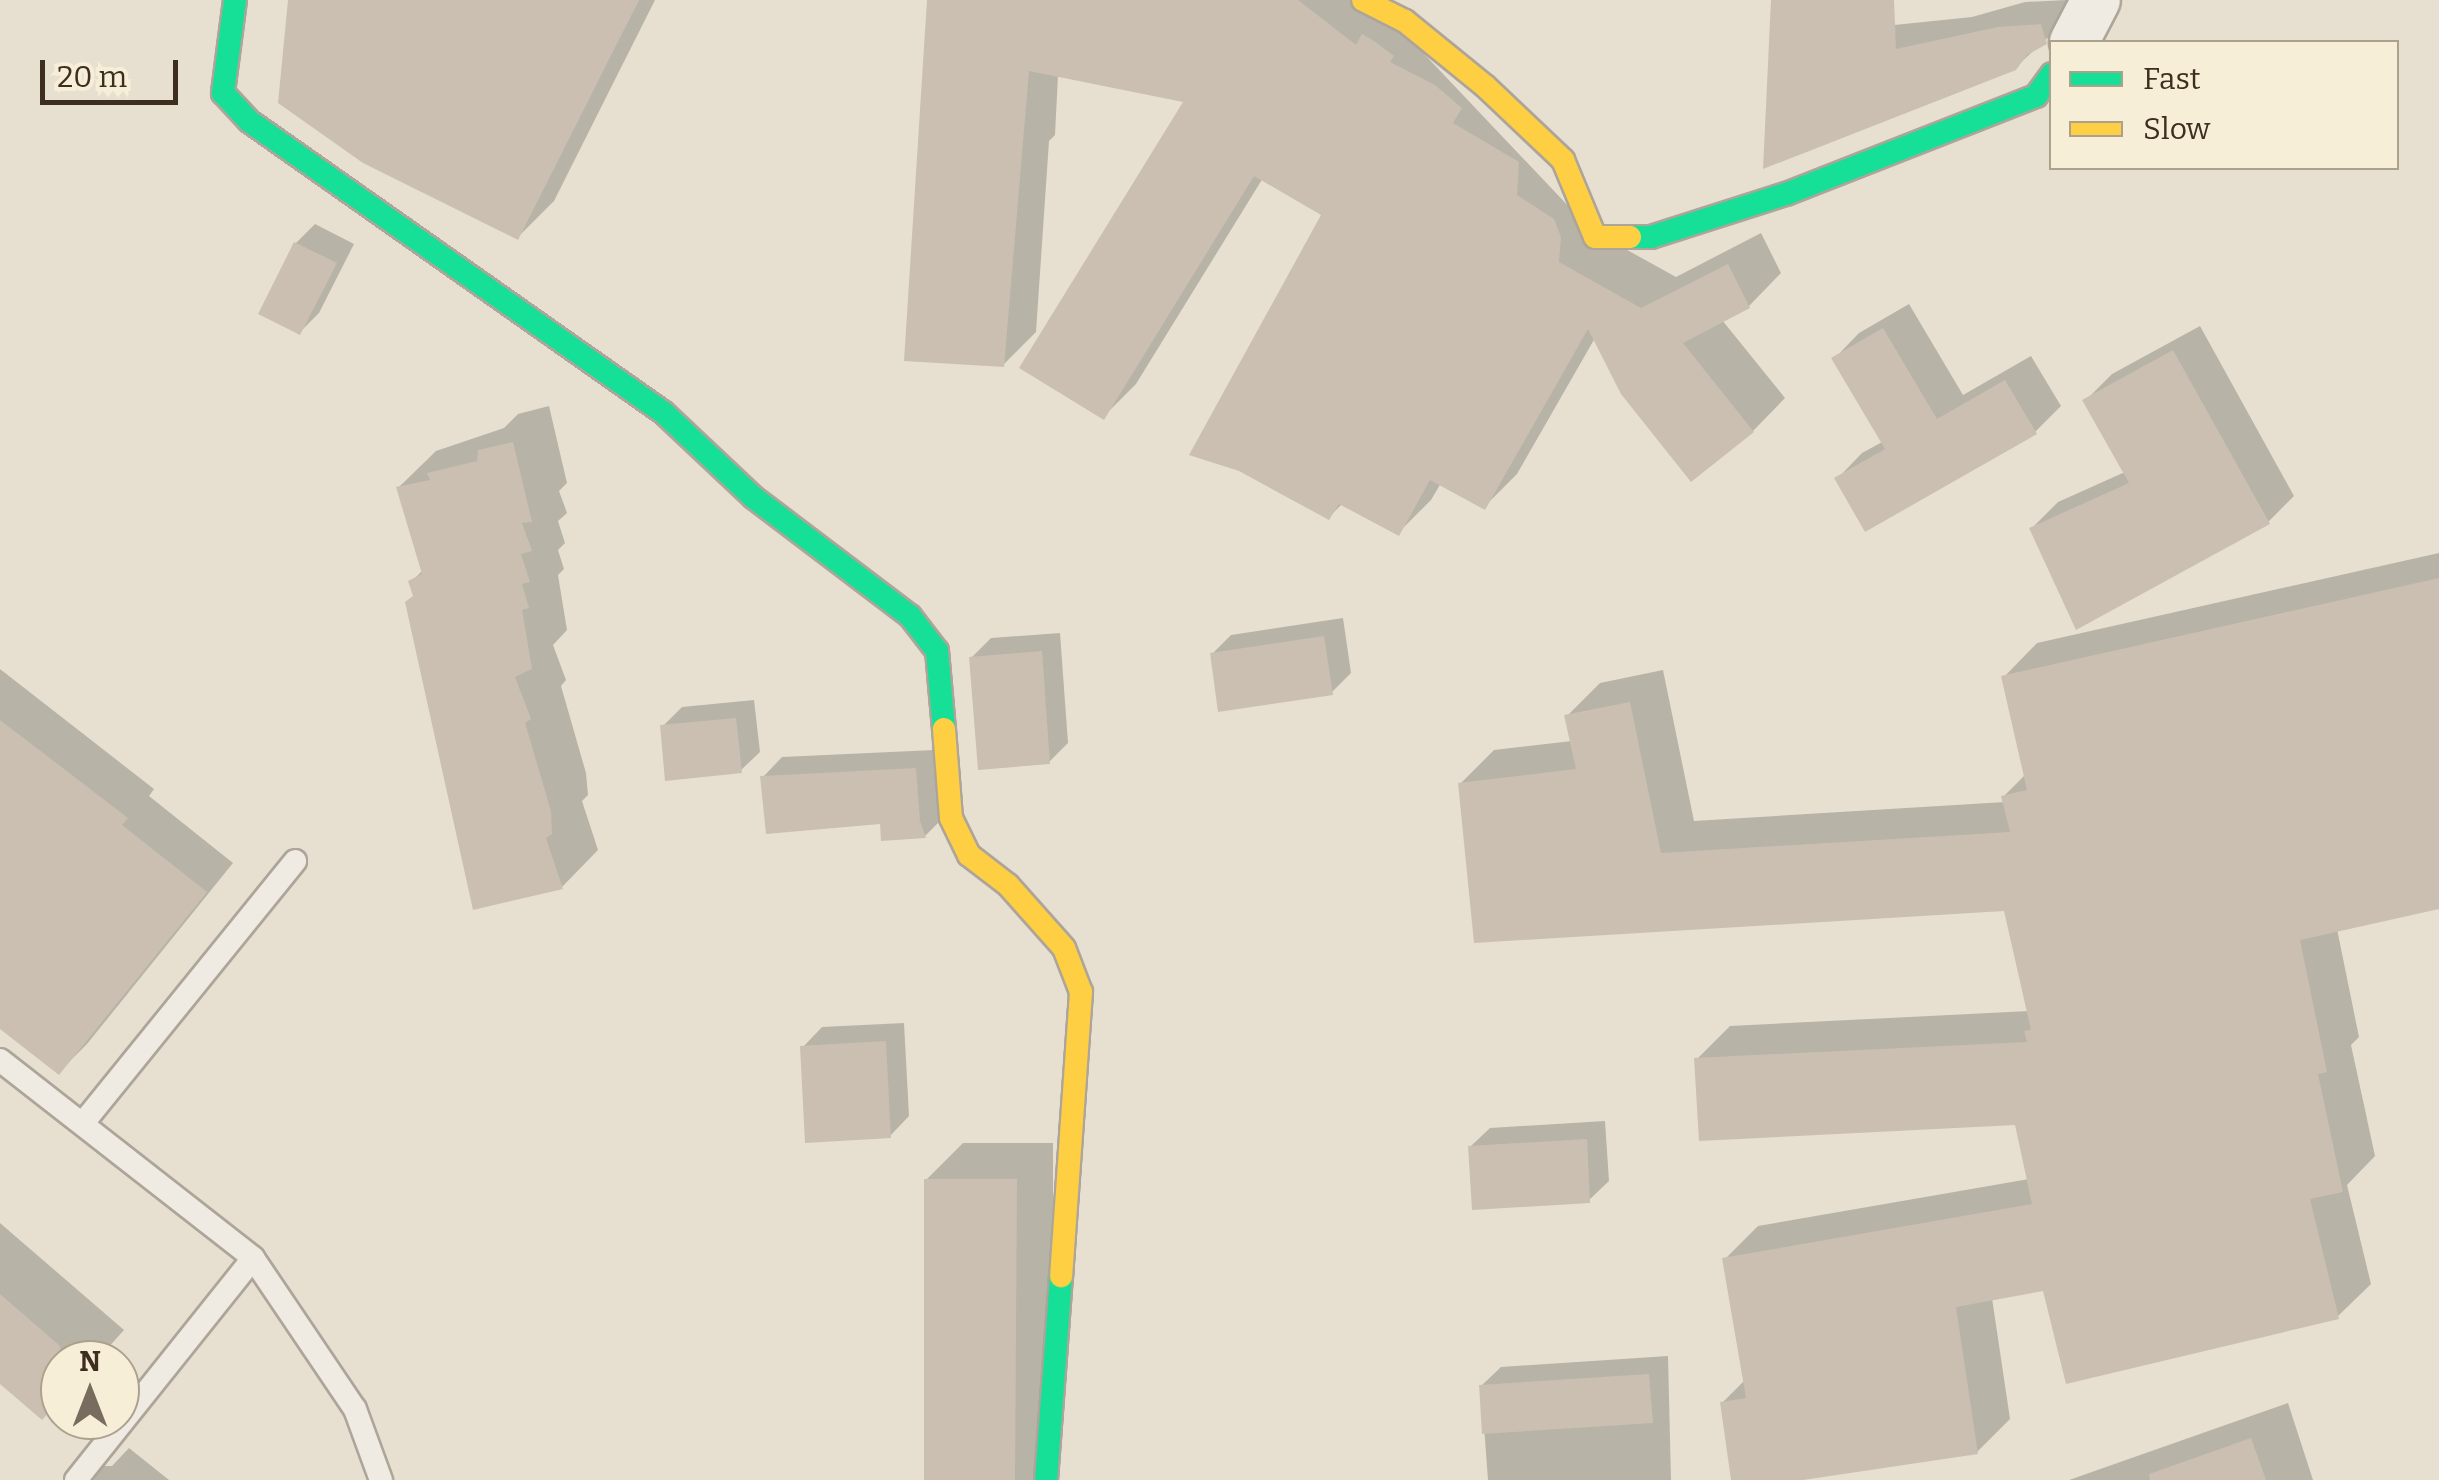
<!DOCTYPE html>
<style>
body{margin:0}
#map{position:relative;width:2439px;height:1480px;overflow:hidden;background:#e7e0d1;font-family:Bitter,serif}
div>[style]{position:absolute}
.shadow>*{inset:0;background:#0003}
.building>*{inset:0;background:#cbbfb2}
.roads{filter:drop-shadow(2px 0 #ada599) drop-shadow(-2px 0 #ada599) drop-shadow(0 2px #ada599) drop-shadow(0 -2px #ada599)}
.lane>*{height:22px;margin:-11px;padding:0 11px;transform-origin:11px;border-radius:11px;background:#efebe3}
.street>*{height:48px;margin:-24px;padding:0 24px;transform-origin:24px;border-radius:24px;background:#efebe3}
.fast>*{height:22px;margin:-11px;padding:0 11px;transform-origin:11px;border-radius:11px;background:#16e098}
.slow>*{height:22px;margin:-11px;padding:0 11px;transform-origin:11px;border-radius:11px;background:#ffcf43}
span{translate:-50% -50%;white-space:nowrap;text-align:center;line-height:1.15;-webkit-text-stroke:9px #f7eed8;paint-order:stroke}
.legend{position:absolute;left:2049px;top:40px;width:350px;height:130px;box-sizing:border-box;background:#f7eed8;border:2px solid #ada18e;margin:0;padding:12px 18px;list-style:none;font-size:30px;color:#3d2e20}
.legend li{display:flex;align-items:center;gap:20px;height:50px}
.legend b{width:50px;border:2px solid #ada18e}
.north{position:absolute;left:40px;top:1340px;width:100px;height:100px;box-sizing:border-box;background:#f7eed8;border:2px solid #ada18e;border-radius:50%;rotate:0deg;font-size:28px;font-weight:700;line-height:40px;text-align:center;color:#3d2e20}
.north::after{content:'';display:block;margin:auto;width:35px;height:45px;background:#786c5e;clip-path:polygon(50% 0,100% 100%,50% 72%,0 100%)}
.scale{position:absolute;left:40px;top:60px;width:138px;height:45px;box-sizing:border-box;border:5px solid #3d2e20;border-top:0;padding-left:12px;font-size:30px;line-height:35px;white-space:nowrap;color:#3d2e20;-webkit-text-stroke:8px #f7eed8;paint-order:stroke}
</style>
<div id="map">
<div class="shadow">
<i style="clip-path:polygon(290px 0,655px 0,554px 201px,518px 237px)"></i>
<i style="clip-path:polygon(929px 0,1373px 0,1591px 230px,1676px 277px,1761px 233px,1781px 273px,1749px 306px,1722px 320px,1785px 398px,1753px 431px,1595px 338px,1517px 474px,1484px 507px,1441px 483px,1431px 500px,1398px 533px,1343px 503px,1329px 517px,1325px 214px,1263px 178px,1136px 384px,1103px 417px,1187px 101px,1058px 75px,1055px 135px,1049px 141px,1036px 332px,1003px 365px)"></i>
<i style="clip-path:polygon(2067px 0,2071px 16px,2015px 68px,1797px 35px,1972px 17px,2025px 2px)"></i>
<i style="clip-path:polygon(315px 224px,354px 244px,319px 313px,300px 332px,296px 243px)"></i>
<i style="clip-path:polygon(1909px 304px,1963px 395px,2031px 356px,2061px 406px,2035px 432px,1837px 479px,1862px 453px,1884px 441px,1834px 359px,1859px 333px)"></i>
<i style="clip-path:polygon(2200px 326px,2294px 496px,2268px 522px,2032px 528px,2058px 502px,2125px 472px,2086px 400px,2112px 374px)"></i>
<i style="clip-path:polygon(549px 406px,567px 483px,559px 491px,567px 513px,558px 521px,565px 543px,558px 550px,564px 569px,558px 575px,567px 630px,553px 645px,566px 680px,561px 686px,586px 773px,588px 795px,582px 801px,598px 850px,562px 887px,415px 595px,411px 582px,423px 570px,399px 487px,436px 451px,504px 428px,518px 414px)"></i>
<i style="clip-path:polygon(2439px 553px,2439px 906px,2337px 929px,2359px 1037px,2351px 1045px,2375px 1156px,2347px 1185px,2371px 1284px,2337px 1317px,2045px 1289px,1992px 1298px,2010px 1419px,1977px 1452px,1786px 1480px,1734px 1480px,1722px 1403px,1746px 1379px,1725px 1259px,1758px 1226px,2029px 1179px,2017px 1123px,1697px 1059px,1730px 1026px,2029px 1011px,2006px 908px,1476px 941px,1461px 783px,1494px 750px,1572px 741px,1567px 716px,1600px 683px,1663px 670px,1694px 821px,2005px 802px,2004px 796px,2026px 774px,2004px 677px,2037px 643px)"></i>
<i style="clip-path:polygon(1343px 618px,1351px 673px,1332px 692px,1212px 654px,1231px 635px)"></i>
<i style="clip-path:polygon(1060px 633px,1068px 743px,1049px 762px,971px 658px,991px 638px)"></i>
<i style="clip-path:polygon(0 669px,154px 789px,149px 796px,233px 863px,87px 1044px,59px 1072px,0 1014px)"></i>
<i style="clip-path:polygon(754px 700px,760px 752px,740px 771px,663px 726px,682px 707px)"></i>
<i style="clip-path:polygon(934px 750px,944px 817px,925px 836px,763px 777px,782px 757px)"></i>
<i style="clip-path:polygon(904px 1023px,909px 1116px,890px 1136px,803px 1047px,822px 1027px)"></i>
<i style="clip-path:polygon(1605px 1121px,1609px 1181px,1589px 1200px,1470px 1147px,1490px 1128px)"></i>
<i style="clip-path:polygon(963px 1143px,1053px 1143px,1053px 1480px,926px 1480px,926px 1180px)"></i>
<i style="clip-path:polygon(0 1223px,124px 1330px,97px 1360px,60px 1360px,60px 1399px,0 1380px)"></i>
<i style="clip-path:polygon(1668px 1356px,1671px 1480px,1488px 1480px,1481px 1386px,1501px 1367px)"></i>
<i style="clip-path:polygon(2288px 1403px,2313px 1480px,2069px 1480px)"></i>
<i style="clip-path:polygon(129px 1448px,169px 1480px,86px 1480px,100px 1466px,112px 1466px)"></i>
</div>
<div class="building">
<i style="clip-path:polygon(288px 0,639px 0,518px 240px,363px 163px,278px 103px)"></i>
<i style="clip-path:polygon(927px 0,1298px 0,1356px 45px,1362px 34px,1374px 41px,1394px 56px,1390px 62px,1435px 85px,1462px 108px,1453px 123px,1519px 162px,1517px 195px,1554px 219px,1561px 237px,1559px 262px,1641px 308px,1728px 264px,1750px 308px,1683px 343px,1754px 432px,1691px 482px,1621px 394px,1588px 329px,1485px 510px,1430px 480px,1399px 536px,1339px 504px,1329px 520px,1239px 471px,1189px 455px,1321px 215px,1254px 176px,1104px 420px,1019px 368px,1183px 102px,1029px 71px,1004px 367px,904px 361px)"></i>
<i style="clip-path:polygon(1771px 0,1894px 0,1896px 49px,1998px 27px,2041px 24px,2047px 44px,2027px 55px,2016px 70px,1763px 169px)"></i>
<i style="clip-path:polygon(294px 242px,337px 263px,300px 335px,258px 314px)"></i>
<i style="clip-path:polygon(1883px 328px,1937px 419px,2005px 380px,2037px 434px,1865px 532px,1834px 478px,1885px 449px,1831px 358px)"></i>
<i style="clip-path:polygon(2173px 350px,2270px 524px,2076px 630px,2029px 528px,2129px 483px,2082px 400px)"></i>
<i style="clip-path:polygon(513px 442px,532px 522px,522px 523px,532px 551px,521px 554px,530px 582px,522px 584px,529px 608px,522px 610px,532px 669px,515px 677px,531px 719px,525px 723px,551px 811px,552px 834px,546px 838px,563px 889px,473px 910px,405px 602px,413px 596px,408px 581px,422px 574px,396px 487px,430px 480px,427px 473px,477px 461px,478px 450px)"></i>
<i style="clip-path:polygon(2439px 578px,2439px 909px,2300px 940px,2327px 1072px,2318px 1074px,2343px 1192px,2310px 1199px,2339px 1319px,2066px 1384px,2043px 1291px,1956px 1307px,1978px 1454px,1803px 1480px,1731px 1480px,1720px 1402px,1746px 1398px,1722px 1258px,2032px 1204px,2015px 1125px,1699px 1141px,1694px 1058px,2027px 1042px,2024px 1031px,2031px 1030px,2004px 911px,1474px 943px,1458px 783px,1576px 769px,1564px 715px,1630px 702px,1661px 853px,2010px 832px,2001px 796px,2027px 790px,2001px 676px)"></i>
<i style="clip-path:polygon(1324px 636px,1333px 695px,1218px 712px,1210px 653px)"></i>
<i style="clip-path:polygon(1042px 651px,1050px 764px,978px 770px,969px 657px)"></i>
<i style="clip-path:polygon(736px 718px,742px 773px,665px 781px,660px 725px)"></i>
<i style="clip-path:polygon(0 720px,128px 818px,122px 825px,207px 892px,59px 1075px,0 1029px)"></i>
<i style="clip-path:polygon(916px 768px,920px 821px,926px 838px,881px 841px,880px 824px,766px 834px,760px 776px)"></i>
<i style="clip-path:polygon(886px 1041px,891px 1138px,805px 1143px,800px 1046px)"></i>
<i style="clip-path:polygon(1587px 1139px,1590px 1203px,1472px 1210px,1468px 1146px)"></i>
<i style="clip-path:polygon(924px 1179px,1017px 1179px,1015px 1480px,924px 1480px)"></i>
<i style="clip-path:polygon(0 1294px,60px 1346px,60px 1400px,42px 1420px,0 1384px)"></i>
<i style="clip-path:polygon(1649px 1374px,1653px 1423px,1482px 1434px,1479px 1385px)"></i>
<i style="clip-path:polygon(2251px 1438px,2266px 1480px,2150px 1480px,2149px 1474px)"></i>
</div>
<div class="roads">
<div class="lane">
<i style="left:0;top:1060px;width:321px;rotate:38deg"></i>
<i style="left:253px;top:1258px;width:182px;rotate:56deg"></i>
<i style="left:355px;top:1409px;width:76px;rotate:69.9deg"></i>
<i style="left:83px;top:1123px;width:337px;rotate:-51deg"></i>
<i style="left:76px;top:1480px;width:284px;rotate:-51.4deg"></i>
</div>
<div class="street">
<i style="left:2074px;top:42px;width:47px;rotate:-62.4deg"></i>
</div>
<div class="fast">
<i style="left:235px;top:0;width:94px;rotate:97.4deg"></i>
<i style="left:223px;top:93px;width:38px;rotate:47deg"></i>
<i style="left:249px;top:121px;width:507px;rotate:35.13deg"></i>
<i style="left:664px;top:413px;width:122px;rotate:43.3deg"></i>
<i style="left:753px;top:497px;width:197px;rotate:37.2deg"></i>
<i style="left:910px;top:616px;width:44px;rotate:52.4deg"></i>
<i style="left:937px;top:651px;width:78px;rotate:84.9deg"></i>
<i style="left:1630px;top:237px;width:21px"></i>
<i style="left:1651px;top:237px;width:142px;rotate:-17.7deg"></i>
<i style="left:1786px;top:194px;width:269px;rotate:-21.4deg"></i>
<i style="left:2036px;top:96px;width:27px;rotate:-54deg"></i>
<i style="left:1046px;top:1480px;width:205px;rotate:-85.8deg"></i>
</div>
<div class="slow">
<i style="left:1363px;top:0;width:47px;rotate:26.6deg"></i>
<i style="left:1405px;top:21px;width:103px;rotate:39.1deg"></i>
<i style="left:1485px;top:86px;width:108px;rotate:43.5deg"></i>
<i style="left:1563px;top:160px;width:83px;rotate:67.4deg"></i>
<i style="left:1595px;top:237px;width:35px"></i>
<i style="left:944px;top:729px;width:89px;rotate:85.5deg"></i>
<i style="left:951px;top:818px;width:41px;rotate:64.1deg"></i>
<i style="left:969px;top:855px;width:49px;rotate:37.6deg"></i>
<i style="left:1008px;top:885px;width:84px;rotate:48.4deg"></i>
<i style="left:1064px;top:948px;width:47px;rotate:68.9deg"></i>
<i style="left:1081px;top:992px;width:285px;rotate:94deg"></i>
</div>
</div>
<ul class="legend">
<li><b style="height:12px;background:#16e098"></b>Fast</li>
<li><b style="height:12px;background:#ffcf43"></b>Slow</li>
</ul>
<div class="north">N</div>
<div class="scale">20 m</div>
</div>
